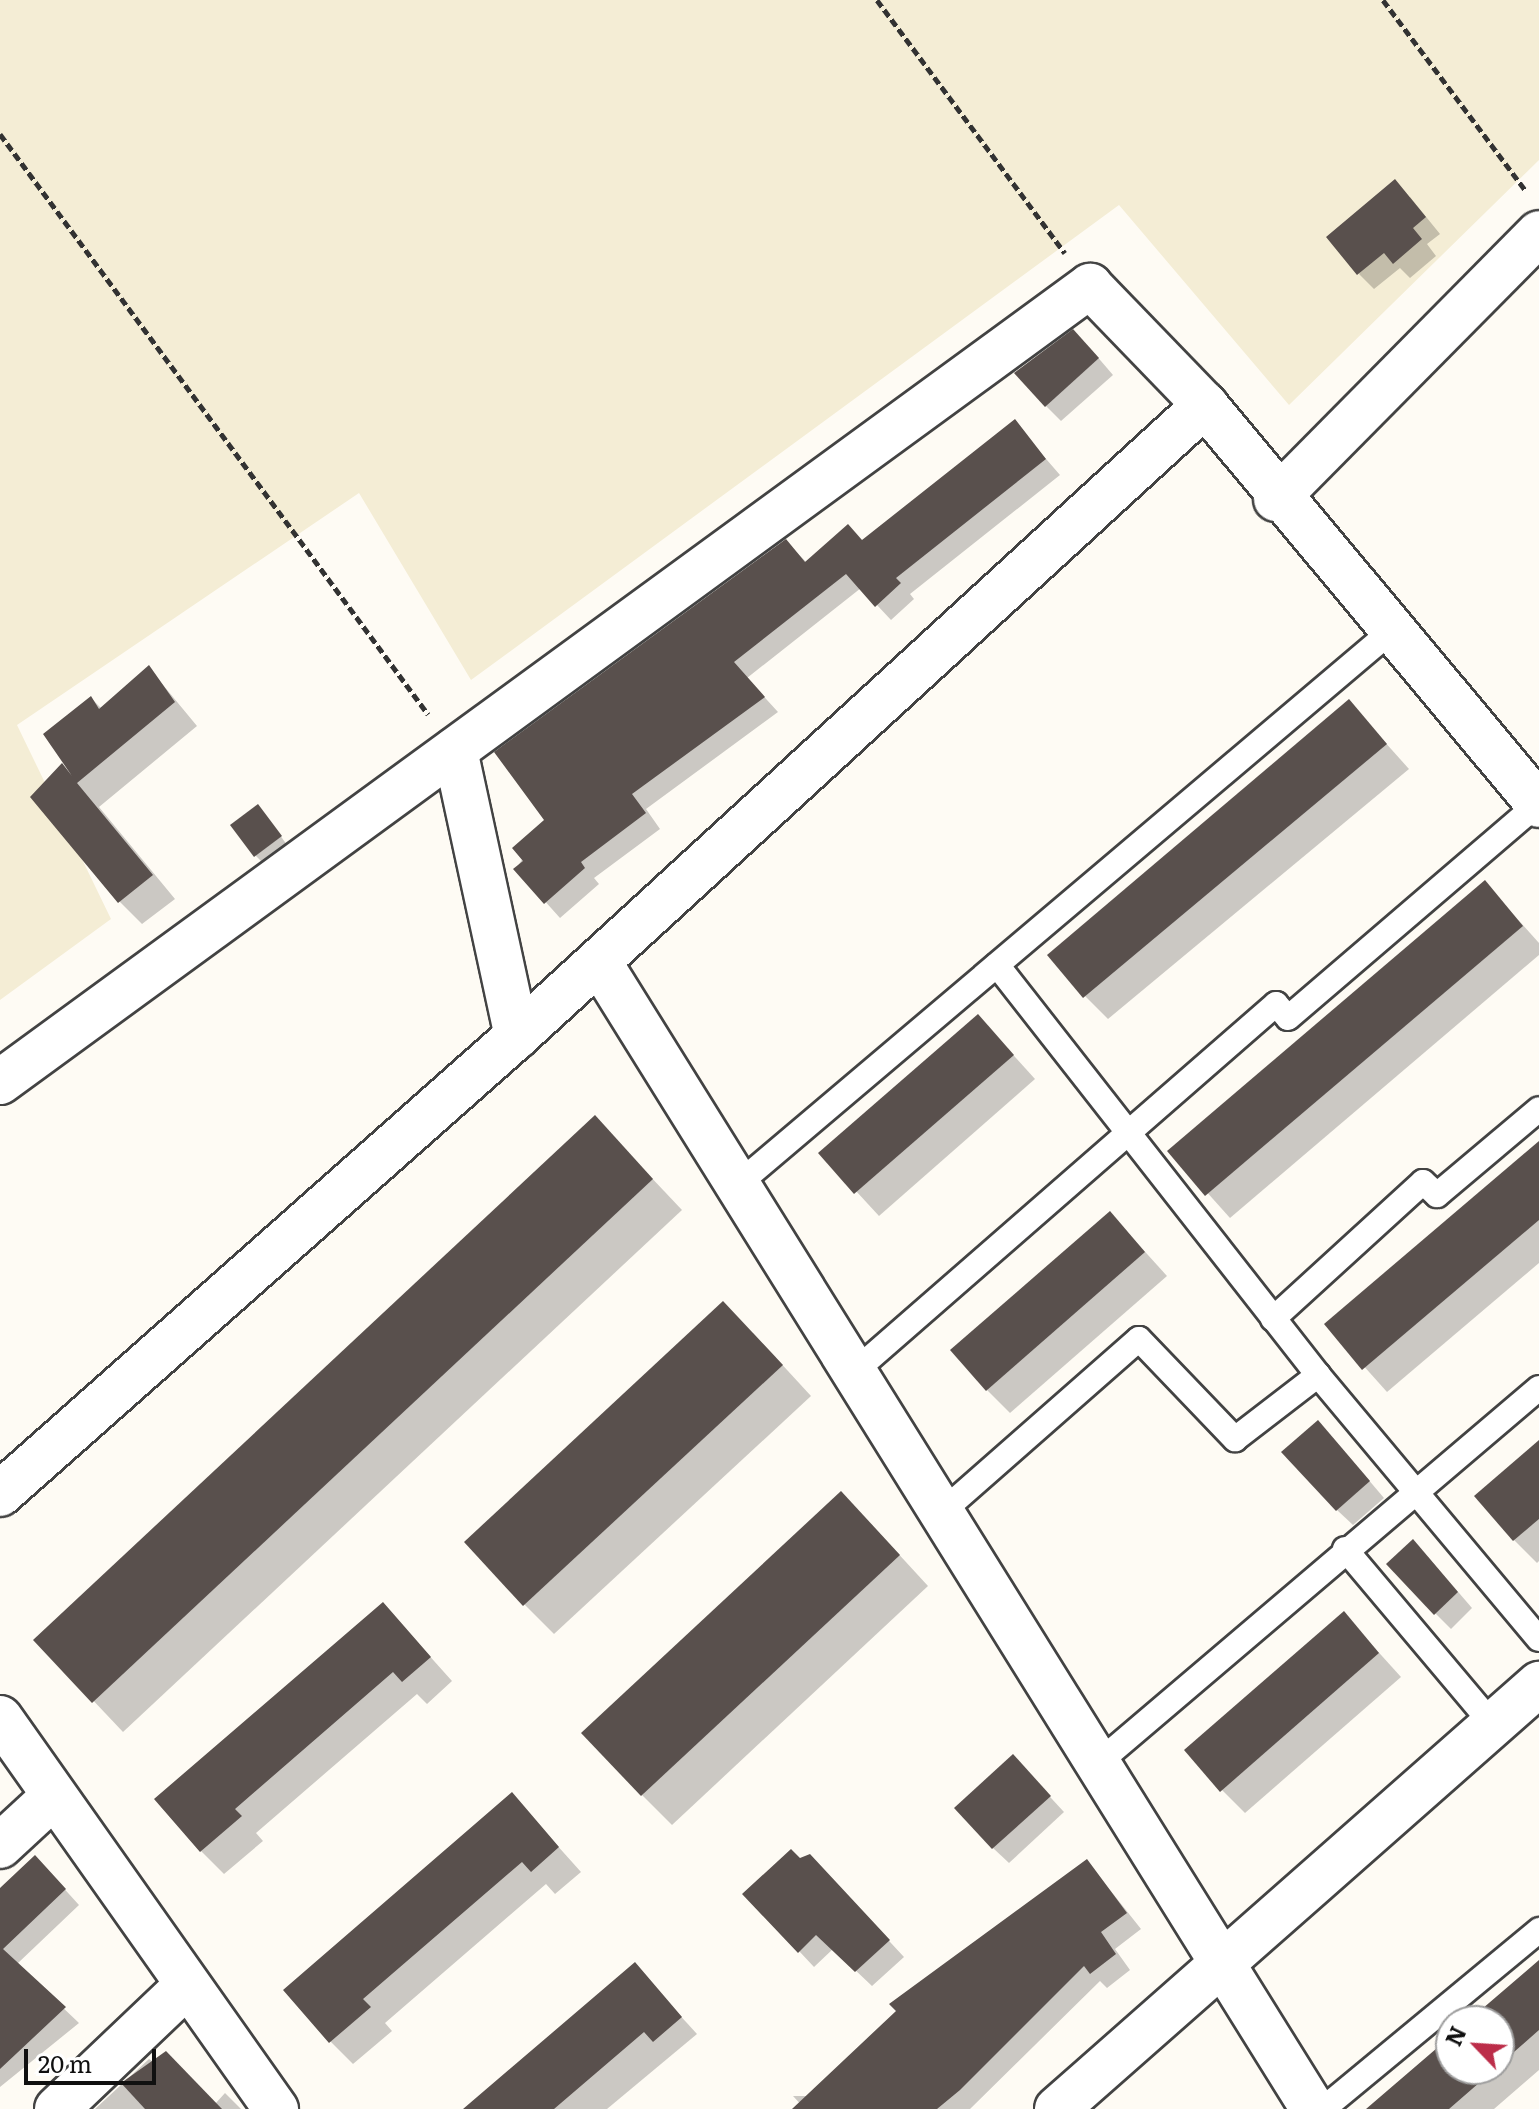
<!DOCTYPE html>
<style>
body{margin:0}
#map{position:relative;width:1539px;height:2109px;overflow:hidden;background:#fefbf4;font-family:Literata,serif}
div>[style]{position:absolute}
.farmland>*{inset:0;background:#f4edd5}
.shadow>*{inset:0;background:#0003}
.building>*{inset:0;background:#59504d}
.path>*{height:5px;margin-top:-2.5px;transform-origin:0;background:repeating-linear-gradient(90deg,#323232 0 8px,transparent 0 12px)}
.roads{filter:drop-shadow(2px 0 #434343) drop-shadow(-2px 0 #434343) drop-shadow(0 2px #434343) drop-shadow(0 -2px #434343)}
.service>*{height:24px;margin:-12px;padding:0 12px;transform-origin:12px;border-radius:12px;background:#fff}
.minor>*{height:44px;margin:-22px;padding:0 22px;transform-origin:22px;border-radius:22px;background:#fff}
.tertiary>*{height:44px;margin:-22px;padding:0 22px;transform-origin:22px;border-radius:22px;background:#fff}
span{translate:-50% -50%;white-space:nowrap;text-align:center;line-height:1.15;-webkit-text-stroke:8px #fff;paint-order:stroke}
.north{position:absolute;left:1435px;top:2005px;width:80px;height:80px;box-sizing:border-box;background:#fff;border:2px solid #9f9f9f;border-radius:50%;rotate:295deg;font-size:22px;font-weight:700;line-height:32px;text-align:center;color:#101010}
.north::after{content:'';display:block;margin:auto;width:28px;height:36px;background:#bc2d49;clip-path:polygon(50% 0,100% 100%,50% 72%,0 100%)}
.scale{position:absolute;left:24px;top:2049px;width:132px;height:36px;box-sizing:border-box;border:4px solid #101010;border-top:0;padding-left:10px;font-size:24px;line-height:28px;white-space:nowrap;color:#101010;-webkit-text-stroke:6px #fff;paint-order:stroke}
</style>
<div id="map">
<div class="farmland">
<i style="clip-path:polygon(0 0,1539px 0,1539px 160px,1289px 405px,1119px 205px,471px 680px,359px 493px,17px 725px,111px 919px,0 1000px)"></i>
</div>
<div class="shadow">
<i style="clip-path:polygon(1410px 197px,1440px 234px,1427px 244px,1436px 256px,1410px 278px,1400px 268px,1374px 289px,1359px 274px)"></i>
<i style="clip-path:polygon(1089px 347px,1113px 375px,1061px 421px,1046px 406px)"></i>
<i style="clip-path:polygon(1014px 422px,1060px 475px,910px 594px,914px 599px,891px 620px,861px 588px,747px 678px,778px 712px,646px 809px,660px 829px,594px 878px,599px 884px,560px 918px,516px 869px,547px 820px,786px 541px,807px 563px,863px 542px)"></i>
<i style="clip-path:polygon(149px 668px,197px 726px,99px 807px,175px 899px,142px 924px,119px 901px,73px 777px,91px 698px,102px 709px)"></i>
<i style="clip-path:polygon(1349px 702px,1409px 769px,1108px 1019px,1085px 996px)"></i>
<i style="clip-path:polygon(265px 814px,287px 845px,263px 863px,256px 856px)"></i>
<i style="clip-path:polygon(1485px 883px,1539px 943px,1539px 955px,1230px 1218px,1170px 1151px)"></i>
<i style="clip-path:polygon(978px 1016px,1035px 1079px,879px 1216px,821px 1153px)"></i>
<i style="clip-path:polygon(595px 1118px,682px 1210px,123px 1732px,36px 1640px)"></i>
<i style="clip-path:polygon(1539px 1144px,1539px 1263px,1387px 1392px,1327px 1325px)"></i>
<i style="clip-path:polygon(1110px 1213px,1167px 1276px,1010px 1413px,987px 1390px)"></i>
<i style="clip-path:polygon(753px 1333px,811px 1396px,554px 1634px,524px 1604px)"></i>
<i style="clip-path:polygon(1333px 1438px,1384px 1498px,1353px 1525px,1337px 1510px)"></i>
<i style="clip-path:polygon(1539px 1443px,1539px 1561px,1537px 1563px,1514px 1540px)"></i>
<i style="clip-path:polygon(871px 1524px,928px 1586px,672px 1825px,642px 1795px)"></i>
<i style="clip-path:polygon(1428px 1557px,1472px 1608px,1451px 1629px,1435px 1613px)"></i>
<i style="clip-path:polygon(383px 1604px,452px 1681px,427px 1704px,417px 1694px,256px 1833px,263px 1841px,224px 1874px,201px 1851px)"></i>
<i style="clip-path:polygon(1344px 1614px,1401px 1677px,1245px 1813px,1222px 1790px)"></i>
<i style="clip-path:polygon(1028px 1773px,1064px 1812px,1009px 1863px,993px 1848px)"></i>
<i style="clip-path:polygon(512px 1795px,581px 1872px,555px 1894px,546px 1884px,385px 2023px,392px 2031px,353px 2064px,330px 2041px)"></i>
<i style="clip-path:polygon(800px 1860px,825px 1872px,904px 1957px,872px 1986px,833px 1949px,814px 1967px,799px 1951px)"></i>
<i style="clip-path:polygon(1087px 1861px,1141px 1929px,1115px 1949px,1130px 1970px,1107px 1988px,1100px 1981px,970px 2109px,805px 2109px,793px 2096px,809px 2096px)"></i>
<i style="clip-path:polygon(49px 1872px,79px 1905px,17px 1964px,79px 2023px,0 2087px,0 1892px)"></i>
<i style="clip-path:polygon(1539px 1963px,1539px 2070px,1494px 2109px,1398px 2109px,1451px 2038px,1451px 2069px,1499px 2069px,1499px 2021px,1471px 2021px)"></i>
<i style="clip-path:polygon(634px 1965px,697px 2034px,607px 2109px,466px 2109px)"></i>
<i style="clip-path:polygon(149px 2059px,215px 2104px,225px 2093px,241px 2109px,95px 2109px)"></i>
</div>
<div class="building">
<i style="clip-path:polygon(1395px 179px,1426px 217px,1413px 228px,1422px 239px,1393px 264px,1384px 253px,1357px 275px,1326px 237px)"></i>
<i style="clip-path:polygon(1073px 329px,1099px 358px,1045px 407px,1014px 373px)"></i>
<i style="clip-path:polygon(1015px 419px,1046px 459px,896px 578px,901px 583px,875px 607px,846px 574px,734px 662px,765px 697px,632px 794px,646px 813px,581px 862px,585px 868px,544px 904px,513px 869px,523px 861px,512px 848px,544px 820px,494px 752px,786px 539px,805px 562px,848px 524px,862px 540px)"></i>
<i style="clip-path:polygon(149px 665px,175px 702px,77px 783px,153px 875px,118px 903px,30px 797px,62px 763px,72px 776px,43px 734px,91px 696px,99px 709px)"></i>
<i style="clip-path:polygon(1349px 699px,1387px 744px,1083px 998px,1047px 955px)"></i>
<i style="clip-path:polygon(258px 804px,282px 836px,254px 857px,230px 825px)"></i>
<i style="clip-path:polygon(1485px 880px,1523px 926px,1205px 1196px,1167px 1151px)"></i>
<i style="clip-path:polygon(978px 1014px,1014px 1055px,854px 1194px,818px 1153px)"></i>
<i style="clip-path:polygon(595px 1115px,653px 1179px,92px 1703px,33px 1640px)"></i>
<i style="clip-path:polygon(1539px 1141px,1539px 1220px,1362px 1370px,1324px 1324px)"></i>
<i style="clip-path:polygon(1110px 1211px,1145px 1252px,986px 1391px,950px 1350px)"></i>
<i style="clip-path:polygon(723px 1301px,783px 1365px,523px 1606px,464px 1542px)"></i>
<i style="clip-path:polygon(1318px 1420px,1370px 1481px,1336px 1511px,1281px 1452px)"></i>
<i style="clip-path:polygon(1539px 1440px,1539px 1519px,1513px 1541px,1474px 1496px)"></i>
<i style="clip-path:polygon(841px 1491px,900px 1555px,641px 1796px,581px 1733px)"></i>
<i style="clip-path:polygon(1413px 1539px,1458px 1592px,1434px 1615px,1386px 1564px)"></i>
<i style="clip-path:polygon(383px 1602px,431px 1657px,402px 1682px,393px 1672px,235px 1809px,242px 1816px,200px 1852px,154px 1799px)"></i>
<i style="clip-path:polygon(1344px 1611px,1379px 1653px,1220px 1792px,1184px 1750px)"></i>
<i style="clip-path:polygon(1013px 1754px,1051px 1796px,992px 1849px,954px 1808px)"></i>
<i style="clip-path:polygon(512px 1792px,559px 1847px,531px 1872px,522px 1862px,363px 1999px,371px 2007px,329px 2043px,283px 1990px)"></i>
<i style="clip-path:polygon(791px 1849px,800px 1858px,810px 1854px,890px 1940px,855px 1972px,816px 1935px,798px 1953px,742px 1894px)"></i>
<i style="clip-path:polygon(35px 1855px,66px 1889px,3px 1949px,66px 2007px,0 2069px,0 1888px)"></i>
<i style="clip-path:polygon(1087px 1859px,1127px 1913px,1101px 1932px,1116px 1954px,1090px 1974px,1084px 1966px,960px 2090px,937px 2109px,792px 2109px,896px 2011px,889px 2004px)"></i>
<i style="clip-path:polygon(1539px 1960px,1539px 2030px,1499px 2065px,1499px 2021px,1468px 2021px)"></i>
<i style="clip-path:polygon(635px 1962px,682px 2017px,653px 2042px,644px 2032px,554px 2109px,463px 2109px)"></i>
<i style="clip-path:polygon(1451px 2036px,1451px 2069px,1495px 2069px,1449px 2109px,1366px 2109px)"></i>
<i style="clip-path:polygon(166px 2051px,222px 2109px,145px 2109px,121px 2083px)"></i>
</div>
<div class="path">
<i style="left:877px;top:0;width:315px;rotate:53.4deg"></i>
<i style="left:1383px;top:0;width:239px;rotate:53.2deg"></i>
<i style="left:0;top:134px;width:721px;rotate:53.58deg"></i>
</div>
<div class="roads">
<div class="service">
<i style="left:997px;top:965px;width:521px;rotate:51.94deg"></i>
<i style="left:737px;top:1185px;width:856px;rotate:-40.26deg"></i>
<i style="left:1273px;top:1319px;width:203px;rotate:-42.4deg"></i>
<i style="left:1423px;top:1182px;width:19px;rotate:43deg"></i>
<i style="left:1437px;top:1195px;width:133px;rotate:-40.1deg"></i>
<i style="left:854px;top:1372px;width:560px;rotate:-41.09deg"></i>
<i style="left:1276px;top:1004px;width:18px;rotate:49deg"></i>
<i style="left:1288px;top:1018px;width:329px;rotate:-40.6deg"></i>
<i style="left:942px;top:1512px;width:262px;rotate:-41.3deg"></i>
<i style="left:1139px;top:1339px;width:139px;rotate:46.2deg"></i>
<i style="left:1235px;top:1439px;width:105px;rotate:-37.6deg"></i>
<i style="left:1318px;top:1375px;width:344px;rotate:50.1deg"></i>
<i style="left:1345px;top:1549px;width:230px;rotate:49.9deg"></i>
<i style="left:1098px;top:1763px;width:579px;rotate:-40.38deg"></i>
<i style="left:1323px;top:2109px;width:281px;rotate:-39.6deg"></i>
</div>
<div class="minor">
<i style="left:1276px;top:499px;width:374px;rotate:-45.3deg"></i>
<i style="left:455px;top:750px;width:293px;rotate:77.8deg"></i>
<i style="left:0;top:1082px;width:1350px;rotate:-36.14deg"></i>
<i style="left:1090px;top:286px;width:165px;rotate:46deg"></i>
<i style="left:0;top:1846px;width:72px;rotate:-42.8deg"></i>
<i style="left:57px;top:2109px;width:180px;rotate:-43.6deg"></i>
</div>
<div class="tertiary">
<i style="left:599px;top:962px;width:1351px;rotate:58.1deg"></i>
<i style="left:0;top:1494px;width:691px;rotate:-41.54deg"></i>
<i style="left:517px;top:1036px;width:934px;rotate:-42.53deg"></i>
<i style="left:1205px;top:405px;width:521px;rotate:50.14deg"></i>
<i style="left:0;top:1718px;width:479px;rotate:54.8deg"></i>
<i style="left:1057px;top:2109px;width:643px;rotate:-41.4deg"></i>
</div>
</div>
<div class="north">N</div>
<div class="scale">20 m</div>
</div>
